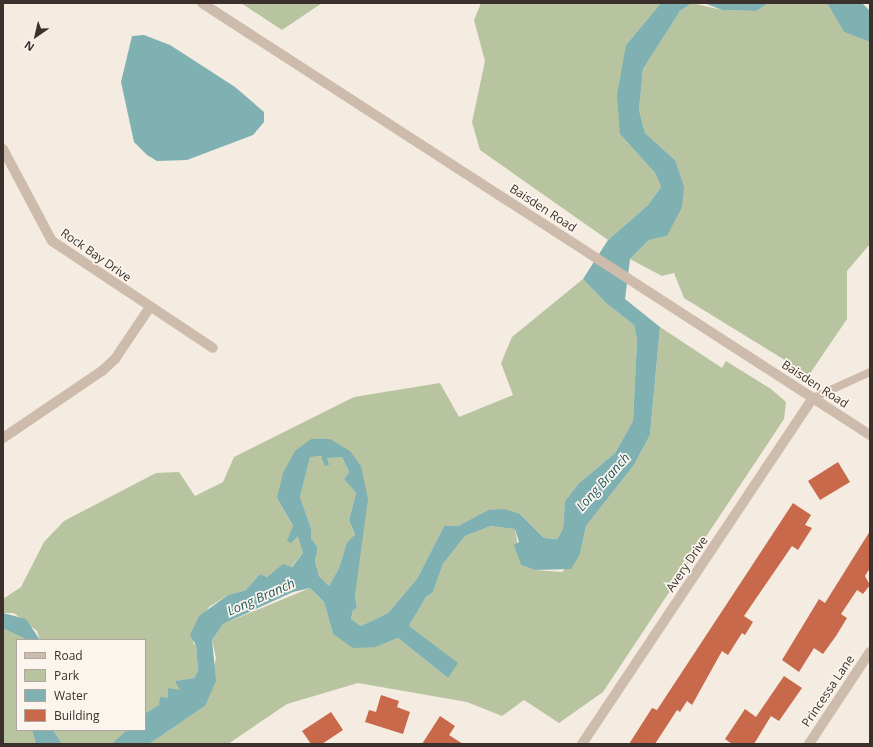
<!DOCTYPE html>
<style>
body{margin:0}
#map{position:relative;width:873px;height:747px;overflow:hidden;background:#f4ebe1;font-family:"Open Sans",sans-serif}
div>[style]{position:absolute}
.green>*{inset:0;background:#b8c4a0}
.water>*{inset:0;background:#7fb0b2}
.building>*{inset:0;background:#c8694b}
.lane>*{height:8px;margin:-4px;padding:0 4px;transform-origin:4px;border-radius:4px;background:#cdbbac}
.street>*{height:10px;margin:-5px;padding:0 5px;transform-origin:5px;border-radius:5px;background:#cdbbac}
span{translate:-50% -50%;white-space:nowrap;text-align:center;line-height:1.15;-webkit-text-stroke:3.5px #fbf5ee;paint-order:stroke}
.street-label{font-size:12px;color:#3b302b}
.water-label{font-size:13px;color:#1f5a5e;font-style:italic}
.frame{position:absolute;inset:0;border:4px solid #3b302b;pointer-events:none}
.legend{position:absolute;left:16px;top:639px;width:130px;height:92px;box-sizing:border-box;background:#fbf5ee;border:1px solid #aea6a0;margin:0;padding:5px 7px;list-style:none;font-size:12px;color:#3b302b}
.legend li{display:flex;align-items:center;gap:8px;height:20px}
.legend b{width:20px;border:1px solid #aea6a0}
.north{position:absolute;left:16px;top:16px;width:40px;height:40px;-webkit-text-stroke:3px #fbf5ee;paint-order:stroke;rotate:214deg;font-size:11px;font-weight:700;line-height:16px;text-align:center;color:#3b302b}
.north::after{content:'';display:block;margin:auto;width:14px;height:18px;background:#3b302b;clip-path:polygon(50% 0,100% 100%,50% 72%,0 100%)}
</style>
<div id="map">
<div class="green">
<i style="clip-path:polygon(241px 3px,322px 3px,282px 30px)"></i>
<i style="clip-path:polygon(481px 3px,661px 3px,626px 45px,620px 134px,655px 173px,661px 187px,648px 205px,608px 240px,480px 150px,472px 122px,485px 61px,474px 20px)"></i>
<i style="clip-path:polygon(692px 3px,722px 10px,756px 11px,769px 3px,827px 3px,844px 32px,870px 42px,870px 244px,847px 271px,847px 319px,809px 375px,684px 298px,674px 273px,662px 276px,630px 259px,649px 240px,667px 236px,675px 160px,645px 133px,639px 110px,643px 69px,680px 11px)"></i>
<i style="clip-path:polygon(583px 279px,606px 303px,634px 325px,637px 340px,633px 421px,615px 453px,579px 483px,565px 501px,563px 529px,557px 539px,544px 538px,520px 514px,488px 510px,458px 526px,444px 526px,417px 579px,388px 613px,361px 626px,351px 619px,353px 610px,357px 607px,355px 595px,361px 466px,311px 439px,277px 498px,301px 541px,303px 553px,291px 567px,283px 565px,267px 577px,260px 574px,246px 590px,228px 595px,209px 607px,197px 625px,193px 643px,196px 645px,198px 671px,194px 678px,176px 681px,181px 690px,146px 715px,145px 640px,40px 640px,37px 631px,14px 613px,3px 613px,3px 599px,21px 587px,44px 542px,64px 521px,156px 473px,179px 472px,195px 496px,223px 482px,234px 457px,354px 397px,440px 383px,459px 417px,513px 395px,501px 363px,512px 337px)"></i>
<i style="clip-path:polygon(660px 327px,722px 368px,726px 361px,771px 389px,786px 402px,784px 419px,603px 692px,559px 723px,524px 700px,502px 716px,467px 702px,358px 683px,287px 704px,228px 744px,149px 744px,205px 706px,216px 658px,212px 640px,223px 624px,310px 588px,324px 602px,333px 634px,376px 647px,398px 638px,448px 678px,409px 626px,426px 597px,433px 592px,443px 564px,465px 536px,491px 526px,515px 529px,521px 565px,535px 570px,562px 572px,580px 554px,586px 526px,634px 465px,650px 435px)"></i>
<i style="clip-path:polygon(310px 456px,342px 457px,349px 472px,344px 479px,356px 493px,349px 520px,355px 536px,347px 542px,339px 568px,329px 586px,319px 576px,315px 561px,318px 548px,311px 538px,311px 528px,300px 497px)"></i>
<i style="clip-path:polygon(6px 627px,28px 639px,17px 640px,17px 730px,32px 730px,36px 744px,3px 744px,3px 628px)"></i>
<i style="clip-path:polygon(53px 730px,127px 730px,127px 732px,112px 744px,62px 744px)"></i>
</div>
<div class="water">
<i style="clip-path:polygon(evenodd,661px 3px,692px 3px,680px 11px,643px 69px,639px 110px,645px 133px,675px 160px,684px 187px,682px 207px,667px 236px,649px 240px,630px 259px,625px 299px,660px 327px,650px 435px,634px 465px,586px 526px,580px 554px,571px 569px,535px 570px,521px 565px,514px 545px,519px 542px,515px 529px,491px 526px,465px 536px,443px 564px,433px 592px,426px 597px,409px 626px,458px 663px,448px 678px,398px 638px,376px 647px,353px 648px,333px 634px,324px 602px,310px 588px,293px 592px,223px 624px,212px 640px,216px 681px,205px 706px,149px 744px,112px 744px,127px 730px,145px 730px,145px 714px,159px 705px,160px 697px,168px 698px,168px 688px,180px 690px,175px 681px,194px 678px,198px 671px,196px 645px,190px 635px,199px 616px,228px 595px,246px 590px,260px 574px,267px 577px,283px 564px,292px 567px,303px 553px,298px 536px,291px 543px,287px 541px,293px 526px,277px 498px,283px 473px,295px 451px,311px 439px,330px 439px,350px 451px,361px 466px,368px 499px,355px 595px,357px 608px,353px 610px,351px 619px,361px 626px,388px 613px,417px 579px,444px 526px,458px 526px,488px 510px,504px 509px,520px 514px,544px 538px,557px 539px,563px 529px,565px 501px,579px 483px,615px 453px,633px 421px,637px 340px,634px 325px,606px 303px,583px 279px,608px 240px,648px 205px,661px 187px,655px 173px,620px 134px,617px 95px,626px 45px,661px 3px,321px 456px,325px 466px,329px 465px,327px 458px,342px 457px,349px 472px,344px 479px,356px 493px,349px 520px,355px 535px,347px 542px,339px 568px,329px 586px,319px 576px,315px 561px,318px 548px,311px 538px,311px 528px,300px 497px,310px 457px,321px 456px)"></i>
<i style="clip-path:polygon(704px 3px,769px 3px,756px 11px,722px 10px)"></i>
<i style="clip-path:polygon(827px 3px,862px 3px,870px 11px,870px 42px,844px 32px)"></i>
<i style="clip-path:polygon(144px 35px,170px 45px,235px 87px,264px 112px,264px 122px,253px 135px,187px 160px,157px 161px,147px 155px,134px 142px,121px 82px,132px 36px)"></i>
<i style="clip-path:polygon(3px 613px,26px 619px,40px 640px,28px 640px,3px 628px)"></i>
<i style="clip-path:polygon(32px 730px,53px 730px,62px 744px,36px 744px)"></i>
</div>
<div class="building">
<i style="clip-path:polygon(838px 462px,850px 482px,820px 500px,808px 481px)"></i>
<i style="clip-path:polygon(793px 503px,811px 515px,805px 525px,812px 528px,798px 550px,792px 546px,744px 616px,753px 622px,745px 635px,742px 633px,728px 655px,722px 651px,692px 705px,687px 701px,680px 712px,677px 710px,655px 744px,629px 744px,652px 708px,657px 710px)"></i>
<i style="clip-path:polygon(870px 531px,870px 568px,865px 576px,870px 585px,863px 594px,857px 590px,841px 614px,847px 618px,836px 636px,823px 654px,814px 648px,799px 672px,782px 660px,819px 599px,825px 603px)"></i>
<i style="clip-path:polygon(784px 676px,802px 688px,779px 721px,771px 716px,754px 744px,732px 744px,725px 739px,745px 709px,756px 717px)"></i>
<i style="clip-path:polygon(381px 695px,399px 701px,397px 707px,410px 712px,403px 734px,365px 722px,369px 710px,376px 712px)"></i>
<i style="clip-path:polygon(331px 712px,343px 730px,322px 744px,311px 744px,302px 731px)"></i>
<i style="clip-path:polygon(440px 716px,455px 726px,449px 735px,463px 744px,422px 744px)"></i>
</div>
<div class="lane">
<i style="left:813px;top:398px;width:63px;rotate:-24.5deg"></i>
</div>
<div class="street">
<i style="left:202px;top:3px;width:796px;rotate:32.89deg"></i>
<i style="left:3px;top:149px;width:104px;rotate:62deg"></i>
<i style="left:52px;top:241px;width:193px;rotate:33.6deg"></i>
<i style="left:3px;top:438px;width:120px;rotate:-34.1deg"></i>
<i style="left:102px;top:371px;width:18px;rotate:-43deg"></i>
<i style="left:115px;top:359px;width:63px;rotate:-56.1deg"></i>
<i style="left:582px;top:744px;width:416px;rotate:-56.3deg"></i>
<i style="left:809px;top:744px;width:110px;rotate:-56.5deg"></i>
</div>
<div class="street-label">
<span style="left:543px;top:208px;rotate:33deg">Baisden Road</span>
<span style="left:96px;top:255px;rotate:35deg">Rock Bay Drive</span>
<span style="left:815px;top:384px;rotate:33deg">Baisden Road</span>
<span style="left:687px;top:564px;rotate:-56deg">Avery Drive</span>
<span style="left:828px;top:691px;rotate:-56deg">Princessa Lane</span>
</div>
<div class="water-label">
<span style="left:603px;top:482px;rotate:-48deg">Long Branch</span>
<span style="left:261px;top:597px;rotate:-24deg">Long Branch</span>
</div>
<div class="frame"></div>
<ul class="legend">
<li><b style="height:5px;background:#cdbbac"></b>Road</li>
<li><b style="height:11px;background:#b8c4a0"></b>Park</li>
<li><b style="height:11px;background:#7fb0b2"></b>Water</li>
<li><b style="height:11px;background:#c8694b"></b>Building</li>
</ul>
<div class="north">N</div>
</div>
